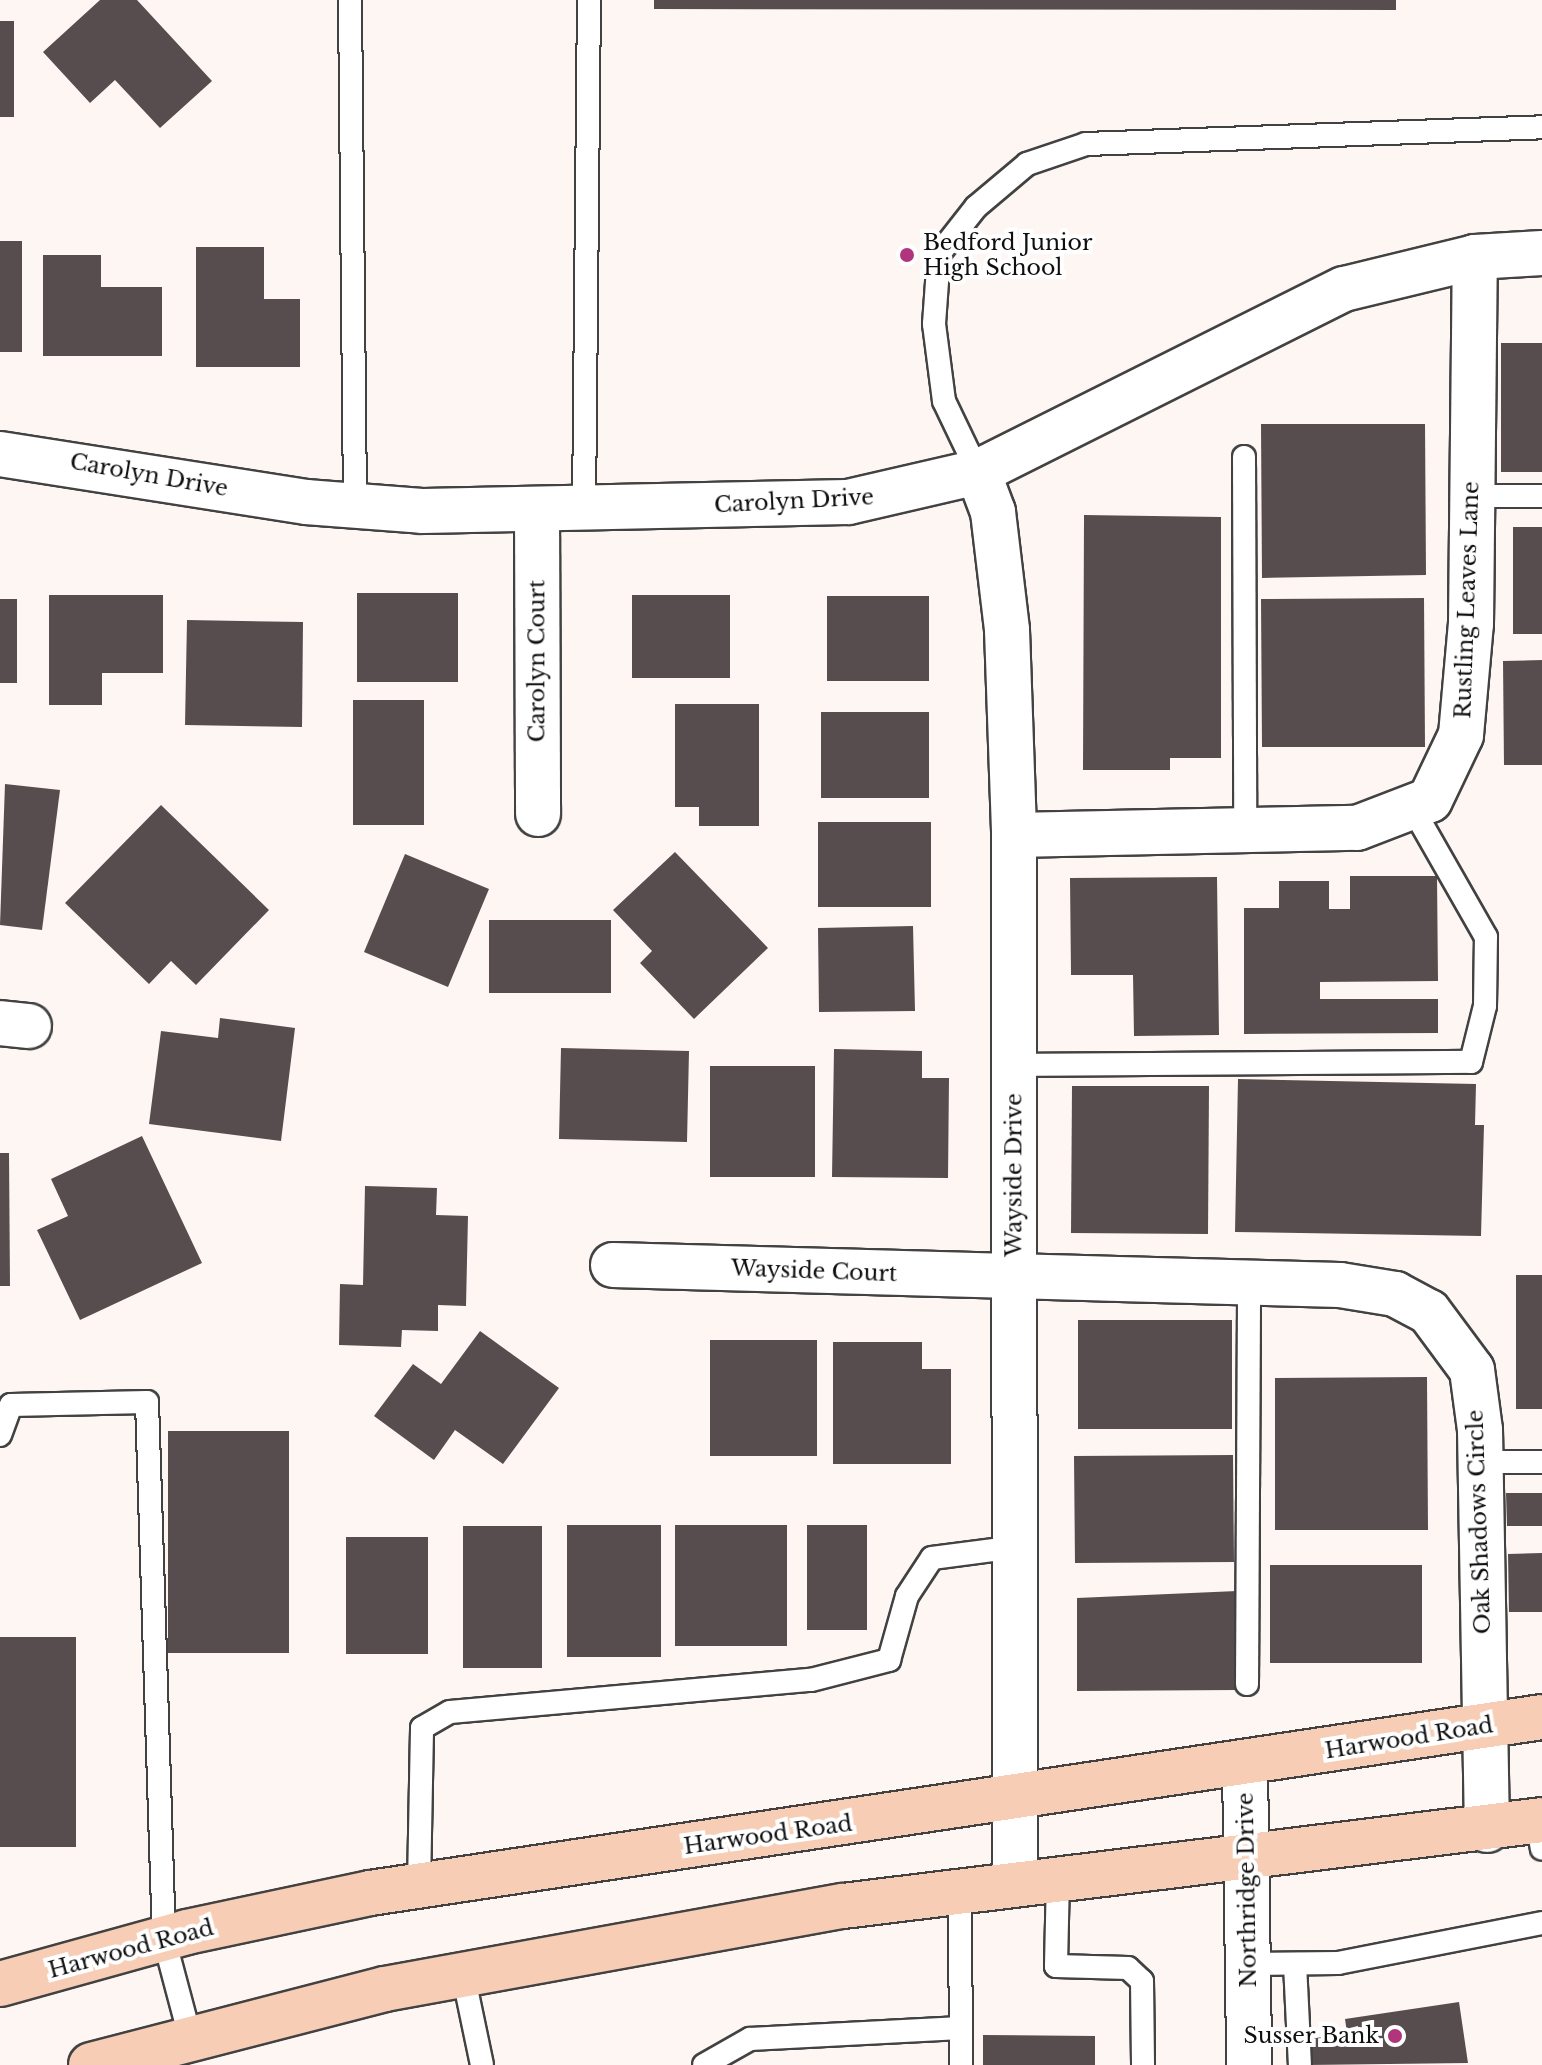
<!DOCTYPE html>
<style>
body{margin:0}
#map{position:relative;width:1542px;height:2065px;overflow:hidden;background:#fef6f3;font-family:"Libre Baskerville",serif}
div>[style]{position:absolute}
.building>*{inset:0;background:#574d4e}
.roads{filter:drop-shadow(2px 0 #424242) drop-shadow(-2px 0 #424242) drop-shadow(0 2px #424242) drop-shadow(0 -2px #424242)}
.service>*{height:22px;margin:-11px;padding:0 11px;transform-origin:11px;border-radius:11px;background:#fff}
.minor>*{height:44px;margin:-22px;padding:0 22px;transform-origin:22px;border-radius:22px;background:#fff}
.secondary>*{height:44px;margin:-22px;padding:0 22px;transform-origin:22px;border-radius:22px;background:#f7cdb5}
.dots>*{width:22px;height:22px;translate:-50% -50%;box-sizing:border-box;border:4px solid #fff;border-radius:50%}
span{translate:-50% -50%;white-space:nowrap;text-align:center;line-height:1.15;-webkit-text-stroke:8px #fff;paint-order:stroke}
.poi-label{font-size:22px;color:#0f0f0f}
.left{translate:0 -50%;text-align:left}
.right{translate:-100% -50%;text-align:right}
.street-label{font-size:22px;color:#0f0f0f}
</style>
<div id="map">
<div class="building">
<i style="clip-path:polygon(100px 0,137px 0,212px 81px,160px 128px,115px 80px,90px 103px,43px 52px)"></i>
<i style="clip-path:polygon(654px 0,1396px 0,1396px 10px,654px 9px)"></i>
<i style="clip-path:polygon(0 21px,14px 21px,14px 117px,0 117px)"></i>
<i style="clip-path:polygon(0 241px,22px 241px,22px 352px,0 352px)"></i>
<i style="clip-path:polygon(196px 247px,264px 247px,264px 299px,300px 299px,300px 367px,196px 367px)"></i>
<i style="clip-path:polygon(43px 255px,101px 255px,101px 287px,162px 287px,162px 356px,43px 356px)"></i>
<i style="clip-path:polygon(1501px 343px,1542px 343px,1542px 472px,1501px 472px)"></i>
<i style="clip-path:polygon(1261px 424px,1425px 424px,1426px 575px,1262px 578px)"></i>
<i style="clip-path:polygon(1084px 515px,1221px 517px,1221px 758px,1170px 758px,1170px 770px,1083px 770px)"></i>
<i style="clip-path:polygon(1513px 527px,1542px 527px,1542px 634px,1513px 634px)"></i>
<i style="clip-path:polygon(357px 593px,458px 593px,458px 682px,357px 682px)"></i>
<i style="clip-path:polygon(49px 595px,163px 595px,163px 673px,102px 673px,102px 705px,49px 705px)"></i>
<i style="clip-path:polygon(632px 595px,730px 595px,730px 678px,632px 678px)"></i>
<i style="clip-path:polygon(827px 596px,929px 596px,929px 681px,827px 681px)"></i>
<i style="clip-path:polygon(1424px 598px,1425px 747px,1262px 747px,1261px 599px)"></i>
<i style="clip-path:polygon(0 599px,17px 599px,17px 683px,0 683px)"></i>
<i style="clip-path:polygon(187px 620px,303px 622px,302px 727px,185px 725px)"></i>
<i style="clip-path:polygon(1542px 660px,1542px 765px,1504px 765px,1503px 661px)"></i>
<i style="clip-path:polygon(353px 700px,424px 700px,424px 825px,353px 825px)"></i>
<i style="clip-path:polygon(675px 704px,759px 704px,759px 826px,699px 826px,699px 807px,675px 807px)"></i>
<i style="clip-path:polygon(821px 712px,929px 712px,929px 798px,821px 798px)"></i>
<i style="clip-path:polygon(5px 784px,60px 790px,42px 930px,0 925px)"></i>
<i style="clip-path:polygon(161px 805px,269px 910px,196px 985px,171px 961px,149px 984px,65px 903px)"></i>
<i style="clip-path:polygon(818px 822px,931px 822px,931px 907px,818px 907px)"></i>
<i style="clip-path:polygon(675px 852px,768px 948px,694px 1019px,640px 963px,652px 951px,613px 910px)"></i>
<i style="clip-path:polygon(405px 854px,489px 889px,448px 987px,364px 952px)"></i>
<i style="clip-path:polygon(1350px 876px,1437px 876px,1438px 981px,1320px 982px,1320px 999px,1438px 999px,1438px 1033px,1244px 1034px,1244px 908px,1279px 908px,1279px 881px,1329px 881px,1329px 909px,1350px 909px)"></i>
<i style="clip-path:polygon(1217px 877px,1219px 1035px,1134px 1036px,1133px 975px,1071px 975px,1070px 878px)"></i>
<i style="clip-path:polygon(489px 920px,611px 920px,611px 993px,489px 993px)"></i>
<i style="clip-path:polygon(913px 926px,915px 1011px,819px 1012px,818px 928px)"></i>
<i style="clip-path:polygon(220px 1018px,295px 1028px,281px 1141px,149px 1124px,161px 1031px,218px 1038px)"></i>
<i style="clip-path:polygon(561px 1048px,689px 1051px,687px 1142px,559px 1139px)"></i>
<i style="clip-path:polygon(834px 1049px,922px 1051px,922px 1078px,949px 1078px,948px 1178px,832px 1177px)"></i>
<i style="clip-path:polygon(710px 1066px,815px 1066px,815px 1177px,710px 1177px)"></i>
<i style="clip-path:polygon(1238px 1079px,1476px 1084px,1475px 1125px,1484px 1125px,1481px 1236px,1235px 1232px)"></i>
<i style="clip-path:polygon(1072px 1086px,1209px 1086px,1208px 1234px,1071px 1233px)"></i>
<i style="clip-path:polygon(142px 1136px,202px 1263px,80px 1320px,37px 1230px,68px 1216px,51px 1179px)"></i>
<i style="clip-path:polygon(0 1153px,9px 1153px,10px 1286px,0 1286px)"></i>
<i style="clip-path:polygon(365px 1186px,437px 1188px,436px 1215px,468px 1216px,466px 1306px,438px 1305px,438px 1331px,402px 1330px,401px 1347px,339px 1345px,340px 1284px,363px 1285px)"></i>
<i style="clip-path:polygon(1516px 1275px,1542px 1275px,1542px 1409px,1516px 1409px)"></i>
<i style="clip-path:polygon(1078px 1320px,1232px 1320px,1232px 1429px,1078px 1429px)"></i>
<i style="clip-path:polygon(480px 1331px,559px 1388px,503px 1464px,455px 1430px,434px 1460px,374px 1416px,413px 1364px,441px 1384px)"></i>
<i style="clip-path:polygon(710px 1340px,817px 1340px,817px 1456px,710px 1456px)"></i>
<i style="clip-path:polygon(833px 1342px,922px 1342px,922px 1369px,951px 1369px,951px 1464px,833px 1464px)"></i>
<i style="clip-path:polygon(1427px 1377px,1428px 1530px,1275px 1530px,1275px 1378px)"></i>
<i style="clip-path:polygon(168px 1431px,289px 1431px,289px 1653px,168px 1653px)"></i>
<i style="clip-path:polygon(1233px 1455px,1234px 1562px,1075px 1563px,1074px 1456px)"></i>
<i style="clip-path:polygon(1506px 1493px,1542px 1493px,1542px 1526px,1507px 1526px)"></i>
<i style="clip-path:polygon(567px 1525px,661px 1525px,661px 1657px,567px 1657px)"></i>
<i style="clip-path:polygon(675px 1525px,787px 1525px,787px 1646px,675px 1646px)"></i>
<i style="clip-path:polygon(807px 1525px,867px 1525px,867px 1630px,807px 1630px)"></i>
<i style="clip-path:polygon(463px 1526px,542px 1526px,542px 1668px,463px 1668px)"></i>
<i style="clip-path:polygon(346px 1537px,428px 1537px,428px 1654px,346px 1654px)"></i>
<i style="clip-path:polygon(1542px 1553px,1542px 1612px,1509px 1612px,1508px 1554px)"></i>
<i style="clip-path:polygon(1270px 1565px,1422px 1565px,1422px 1663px,1270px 1663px)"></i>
<i style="clip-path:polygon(1237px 1591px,1237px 1690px,1077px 1691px,1077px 1598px)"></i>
<i style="clip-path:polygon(0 1637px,76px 1637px,76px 1847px,0 1847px)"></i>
<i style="clip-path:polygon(1459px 2002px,1468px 2063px,1308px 2065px,1304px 2040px,1347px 2033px,1345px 2019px)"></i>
<i style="clip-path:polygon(983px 2035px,1095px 2036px,1095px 2065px,983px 2065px)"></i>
</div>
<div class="roads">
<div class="service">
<i style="left:350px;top:0;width:506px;rotate:89.43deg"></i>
<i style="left:1244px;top:457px;width:374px;rotate:89.8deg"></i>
<i style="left:978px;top:472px;width:79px;rotate:-115.6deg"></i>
<i style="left:944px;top:401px;width:78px;rotate:-97.4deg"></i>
<i style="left:934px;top:324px;width:70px;rotate:-85.9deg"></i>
<i style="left:939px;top:254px;width:60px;rotate:-51.8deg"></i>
<i style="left:976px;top:207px;width:67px;rotate:-40.1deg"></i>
<i style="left:1027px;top:164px;width:62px;rotate:-18.7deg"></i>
<i style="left:1086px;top:144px;width:456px;rotate:-2.1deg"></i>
<i style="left:1472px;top:496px;width:70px"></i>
<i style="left:584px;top:508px;width:508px;rotate:-89.44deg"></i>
<i style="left:1014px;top:1065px;width:457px;rotate:-0.4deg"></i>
<i style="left:1471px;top:1062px;width:58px;rotate:-76deg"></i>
<i style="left:1485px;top:1006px;width:69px;rotate:-89.2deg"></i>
<i style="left:1486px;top:937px;width:145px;rotate:-119.7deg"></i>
<i style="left:0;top:1435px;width:32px;rotate:-70deg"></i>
<i style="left:11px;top:1405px;width:136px;rotate:-1.3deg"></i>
<i style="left:147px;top:1402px;width:537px;rotate:88.19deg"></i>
<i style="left:164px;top:1939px;width:101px;rotate:75.1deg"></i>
<i style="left:1480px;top:1462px;width:62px"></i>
<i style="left:1247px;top:1684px;width:402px;rotate:-89.7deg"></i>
<i style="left:1537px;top:1821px;width:28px;rotate:80deg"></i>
<i style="left:1058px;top:1877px;width:89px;rotate:91.3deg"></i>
<i style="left:1056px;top:1966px;width:72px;rotate:1.6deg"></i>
<i style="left:1128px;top:1968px;width:19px;rotate:43deg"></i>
<i style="left:1142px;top:1981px;width:84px;rotate:89.3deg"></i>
<i style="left:419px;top:1886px;width:158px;rotate:-88.9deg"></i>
<i style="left:422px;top:1728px;width:32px;rotate:-30deg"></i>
<i style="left:450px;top:1712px;width:362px;rotate:-5.1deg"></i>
<i style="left:811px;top:1680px;width:81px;rotate:-14.4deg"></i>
<i style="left:889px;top:1660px;width:66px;rotate:-74.3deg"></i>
<i style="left:907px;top:1596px;width:45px;rotate:-56.7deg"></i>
<i style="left:932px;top:1558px;width:84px;rotate:-7.5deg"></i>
<i style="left:960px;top:1889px;width:176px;rotate:89.7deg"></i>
<i style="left:1248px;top:1964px;width:90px;rotate:-0.6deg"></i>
<i style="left:1338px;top:1963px;width:208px;rotate:-11.1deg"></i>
<i style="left:1295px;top:1964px;width:101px;rotate:87.2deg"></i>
<i style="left:463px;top:1974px;width:93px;rotate:78.2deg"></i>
<i style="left:704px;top:2065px;width:53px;rotate:-29.5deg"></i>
<i style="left:750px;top:2039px;width:211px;rotate:-3deg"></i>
</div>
<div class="minor">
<i style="left:0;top:454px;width:310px;rotate:8.9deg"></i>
<i style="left:306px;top:502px;width:116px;rotate:4.4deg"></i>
<i style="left:422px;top:511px;width:426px;rotate:-1.2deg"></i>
<i style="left:848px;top:502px;width:133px;rotate:-13deg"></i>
<i style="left:978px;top:472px;width:409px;rotate:-26.6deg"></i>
<i style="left:1344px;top:289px;width:135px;rotate:-13.7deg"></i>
<i style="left:1475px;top:257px;width:67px;rotate:-3.4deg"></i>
<i style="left:978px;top:472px;width:43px;rotate:69.4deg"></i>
<i style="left:993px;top:512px;width:119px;rotate:83.2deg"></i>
<i style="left:1007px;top:630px;width:205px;rotate:88deg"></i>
<i style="left:1014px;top:835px;width:1046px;rotate:89.95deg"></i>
<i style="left:537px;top:509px;width:305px;rotate:89.8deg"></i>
<i style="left:1014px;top:835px;width:343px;rotate:-1.2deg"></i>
<i style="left:1357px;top:828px;width:78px;rotate:-21deg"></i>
<i style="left:1430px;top:800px;width:72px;rotate:-64.5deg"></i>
<i style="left:1461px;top:735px;width:111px;rotate:-84.9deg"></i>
<i style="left:1471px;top:624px;width:367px;rotate:-89.4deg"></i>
<i style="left:0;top:1023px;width:29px;rotate:6deg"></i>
<i style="left:613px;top:1265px;width:727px;rotate:1.58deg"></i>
<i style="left:1340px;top:1285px;width:56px;rotate:9.3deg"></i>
<i style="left:1395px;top:1294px;width:38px;rotate:28deg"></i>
<i style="left:1429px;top:1312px;width:72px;rotate:53.4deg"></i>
<i style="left:1472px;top:1370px;width:61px;rotate:82.4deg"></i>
<i style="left:1480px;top:1430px;width:400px;rotate:89deg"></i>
<i style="left:1245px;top:1764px;width:301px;rotate:89.2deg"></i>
</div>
<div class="secondary">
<i style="left:0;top:1984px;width:194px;rotate:-15.5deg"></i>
<i style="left:187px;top:1932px;width:187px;rotate:-12deg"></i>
<i style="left:370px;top:1893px;width:1185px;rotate:-8.54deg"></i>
<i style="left:91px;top:2065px;width:304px;rotate:-14.5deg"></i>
<i style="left:385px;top:1989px;width:465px;rotate:-10.3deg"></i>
<i style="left:843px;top:1906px;width:704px;rotate:-7.01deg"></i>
</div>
</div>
<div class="dots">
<i style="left:907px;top:255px;background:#b1357c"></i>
<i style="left:1395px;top:2036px;background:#b1357c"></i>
</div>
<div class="poi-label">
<span class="left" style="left:923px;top:255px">Bedford Junior<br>High School</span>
<span class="right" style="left:1379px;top:2036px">Susser Bank</span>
</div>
<div class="street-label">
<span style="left:149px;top:475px;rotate:10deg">Carolyn Drive</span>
<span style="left:794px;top:501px;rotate:-3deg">Carolyn Drive</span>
<span style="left:1467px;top:600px;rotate:-88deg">Rustling Leaves Lane</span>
<span style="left:537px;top:661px;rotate:-90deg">Carolyn Court</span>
<span style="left:1014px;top:1175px;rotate:-90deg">Wayside Drive</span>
<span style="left:814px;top:1271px;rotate:2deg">Wayside Court</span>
<span style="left:1479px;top:1522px;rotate:-92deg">Oak Shadows Circle</span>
<span style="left:1409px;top:1738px;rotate:-9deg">Harwood Road</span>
<span style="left:768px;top:1835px;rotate:-8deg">Harwood Road</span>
<span style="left:1247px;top:1890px;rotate:-91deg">Northridge Drive</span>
<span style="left:131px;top:1949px;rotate:-15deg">Harwood Road</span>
</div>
</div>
